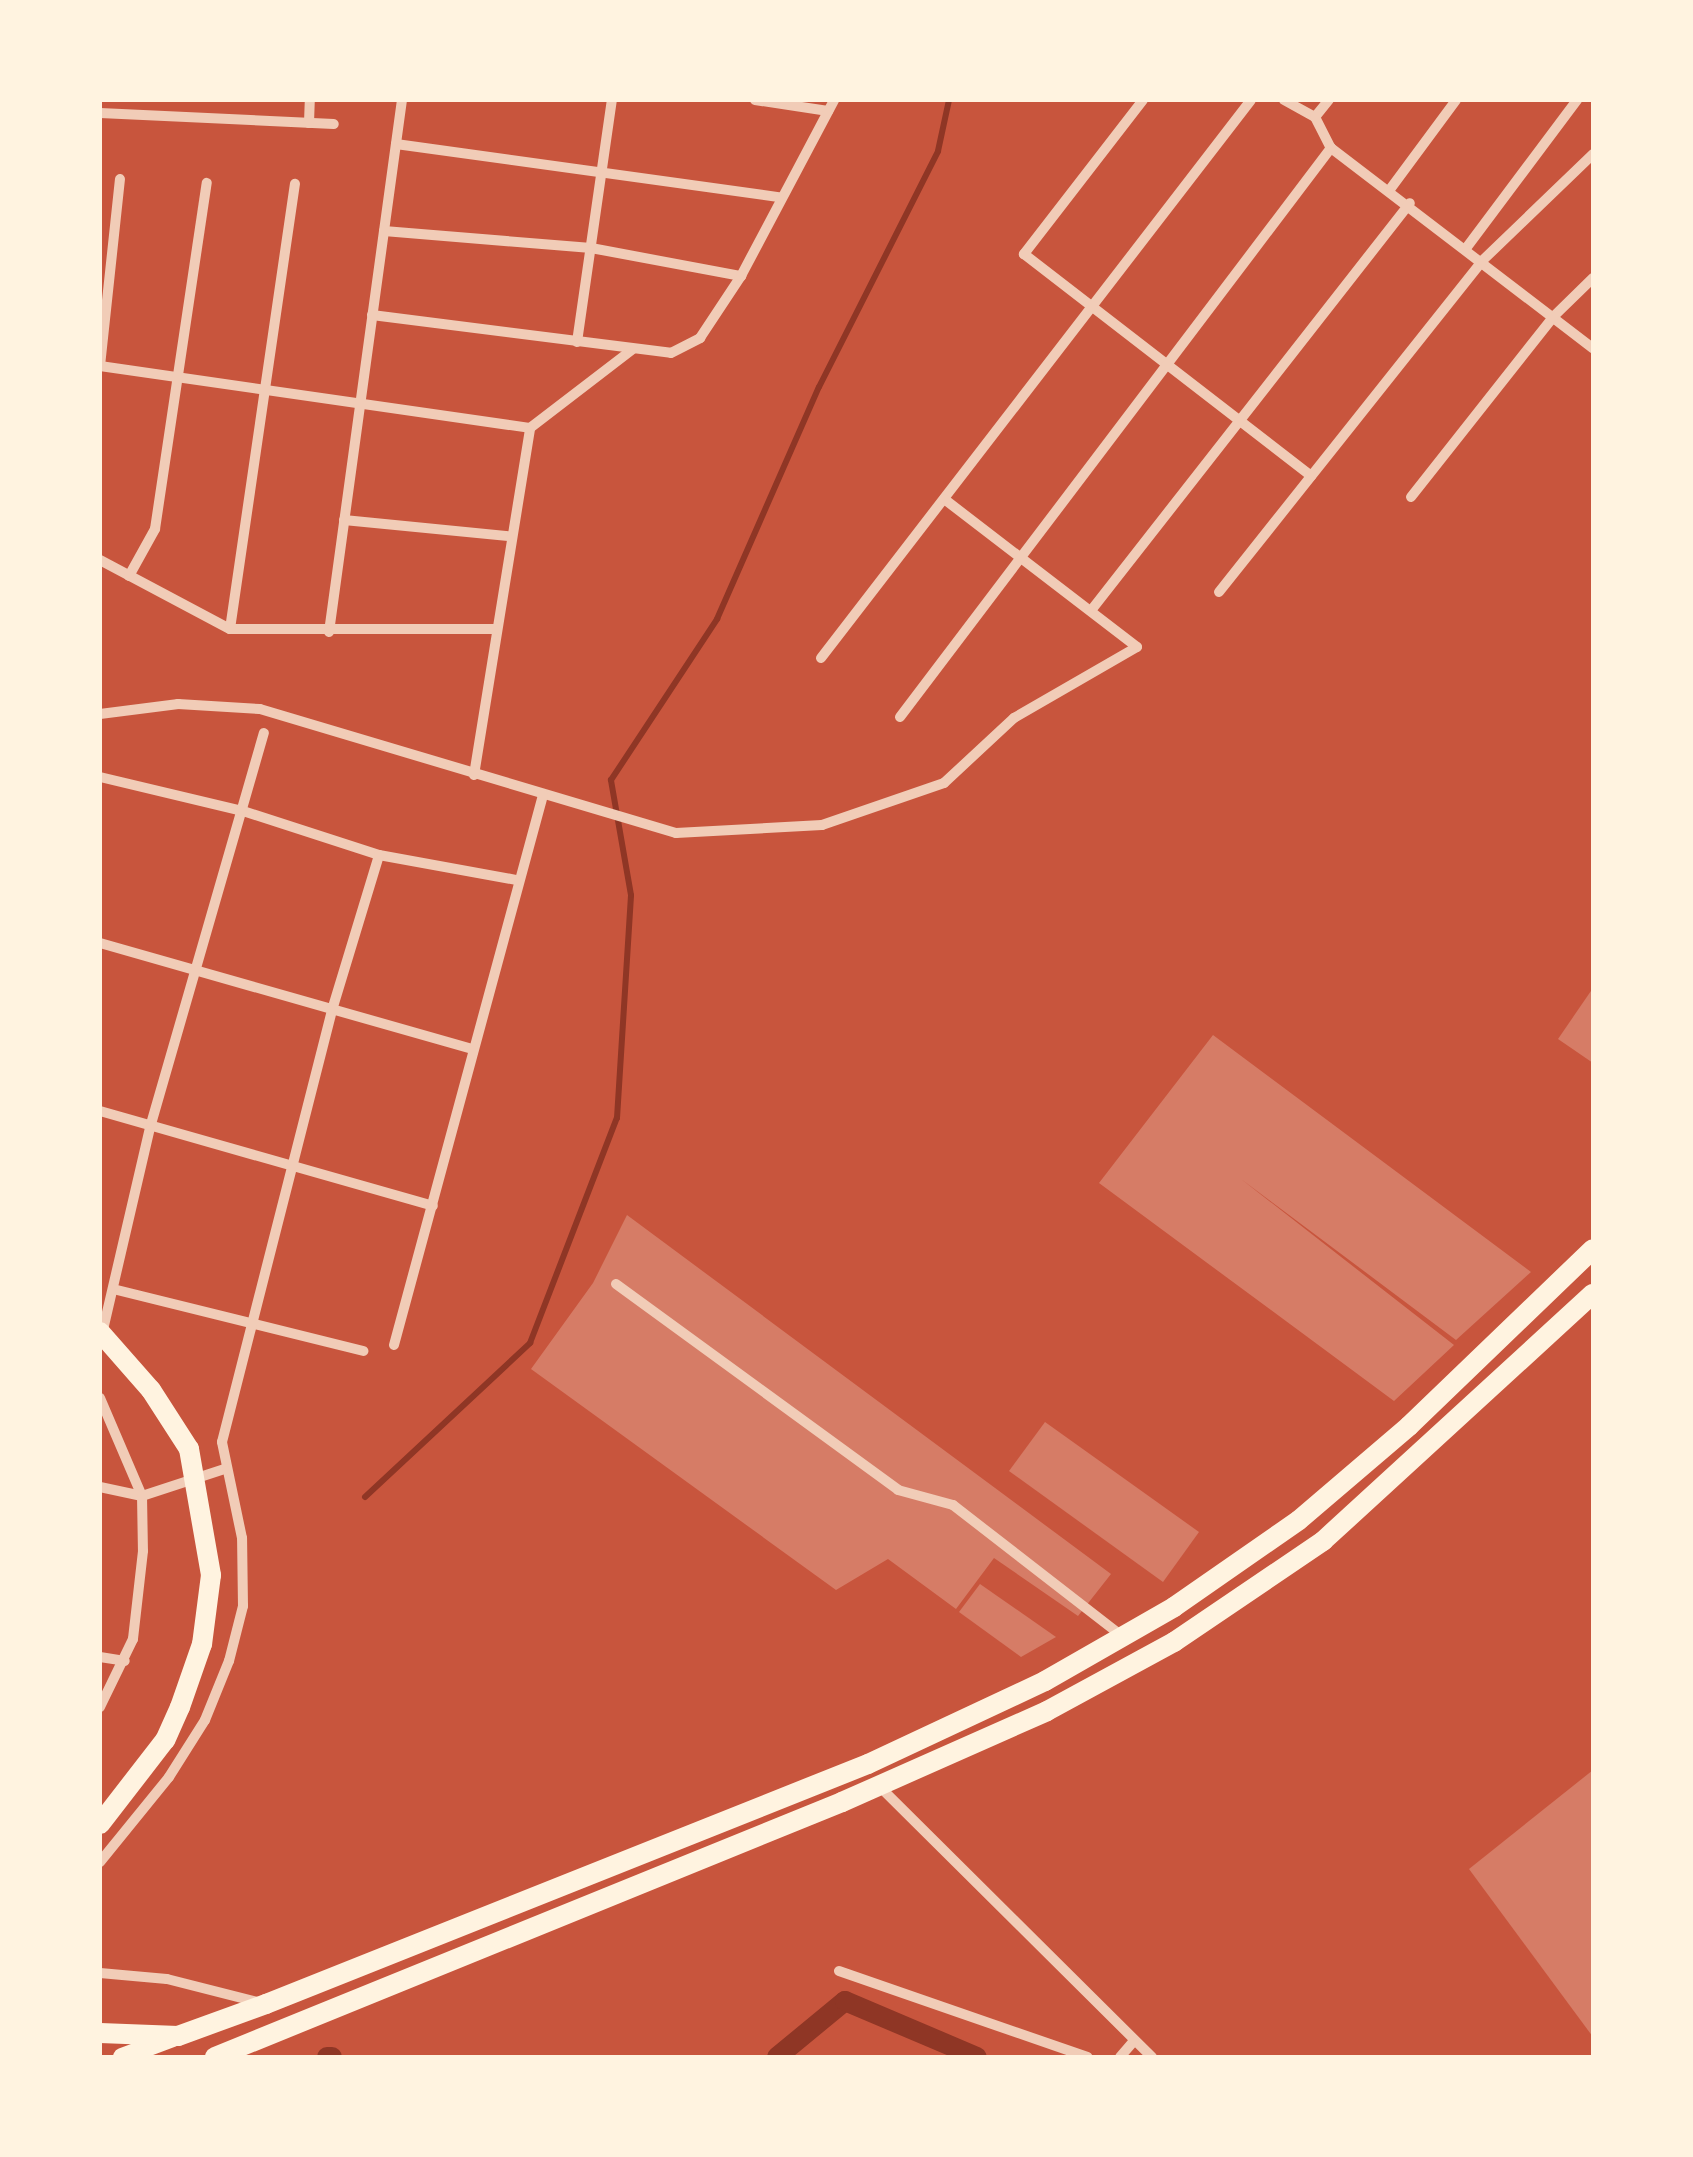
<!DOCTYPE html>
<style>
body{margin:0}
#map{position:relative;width:1693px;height:2157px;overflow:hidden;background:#c8553d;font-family:Jost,sans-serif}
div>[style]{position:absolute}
.stream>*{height:6px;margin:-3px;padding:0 3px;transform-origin:3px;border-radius:3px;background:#8f3625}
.canal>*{height:20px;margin:-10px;padding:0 10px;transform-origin:10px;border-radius:10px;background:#8f3625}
.building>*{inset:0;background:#d67c66}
.minor>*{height:10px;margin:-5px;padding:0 5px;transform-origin:5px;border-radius:5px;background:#f1ccb7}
.secondary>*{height:18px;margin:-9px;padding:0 9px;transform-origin:9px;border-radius:9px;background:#fff3e0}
.primary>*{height:20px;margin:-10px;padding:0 10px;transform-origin:10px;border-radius:10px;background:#fff3e0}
span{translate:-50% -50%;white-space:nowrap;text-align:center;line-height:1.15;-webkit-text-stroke:9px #fff3e0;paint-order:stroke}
.frame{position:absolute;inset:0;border:102px solid #fff3e0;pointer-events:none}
</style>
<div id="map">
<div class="stream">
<i style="left:365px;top:1497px;width:226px;rotate:-43deg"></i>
<i style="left:530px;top:1343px;width:241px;rotate:-68.9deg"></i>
<i style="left:617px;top:1118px;width:223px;rotate:-86.4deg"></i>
<i style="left:631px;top:895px;width:117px;rotate:-99.9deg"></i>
<i style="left:611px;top:780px;width:193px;rotate:-56.6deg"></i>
<i style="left:717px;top:619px;width:253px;rotate:-66.3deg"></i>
<i style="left:819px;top:387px;width:264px;rotate:-63.2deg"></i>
<i style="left:938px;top:151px;width:52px;rotate:-77.8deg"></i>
</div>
<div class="canal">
<i style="left:327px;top:2057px;width:5px"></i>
<i style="left:777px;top:2057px;width:88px;rotate:-39.5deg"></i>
<i style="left:845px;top:2001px;width:143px;rotate:23deg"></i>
</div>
<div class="building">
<i style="clip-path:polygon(1593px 988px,1593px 1063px,1558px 1039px)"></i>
<i style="clip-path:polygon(1213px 1035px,1531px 1272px,1456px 1340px,1241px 1179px,1454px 1345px,1394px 1401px,1099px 1183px)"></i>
<i style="clip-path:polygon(627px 1215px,1111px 1574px,1078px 1616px,994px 1558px,956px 1609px,888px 1559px,836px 1590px,531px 1369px,593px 1283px)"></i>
<i style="clip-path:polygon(1045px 1422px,1199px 1532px,1163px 1582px,1009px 1471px)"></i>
<i style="clip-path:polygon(980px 1584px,1056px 1637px,1021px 1657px,959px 1612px)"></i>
<i style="clip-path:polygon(1593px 1770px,1593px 2037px,1469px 1869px)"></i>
</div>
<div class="minor">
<i style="left:755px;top:100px;width:74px;rotate:8.6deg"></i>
<i style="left:1143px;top:100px;width:195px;rotate:127.7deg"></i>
<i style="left:1024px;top:254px;width:363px;rotate:37.7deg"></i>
<i style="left:1284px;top:100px;width:35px;rotate:29deg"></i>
<i style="left:1315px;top:117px;width:35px;rotate:63deg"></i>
<i style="left:1331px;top:148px;width:330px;rotate:37.4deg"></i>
<i style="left:100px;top:113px;width:234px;rotate:2.7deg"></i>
<i style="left:1315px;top:117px;width:22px;rotate:-51deg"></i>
<i style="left:309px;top:123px;width:23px;rotate:-88deg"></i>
<i style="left:396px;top:144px;width:388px;rotate:7.9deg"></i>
<i style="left:1391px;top:188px;width:109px;rotate:-53.5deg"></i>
<i style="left:384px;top:231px;width:208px;rotate:4.7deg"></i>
<i style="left:591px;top:248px;width:153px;rotate:10.6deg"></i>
<i style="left:1467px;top:247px;width:184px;rotate:-53.2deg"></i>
<i style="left:372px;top:315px;width:301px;rotate:7.2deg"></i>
<i style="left:671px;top:353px;width:33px;rotate:-27deg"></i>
<i style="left:700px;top:338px;width:74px;rotate:-56.5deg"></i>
<i style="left:741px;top:276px;width:199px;rotate:-62.1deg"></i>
<i style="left:577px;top:342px;width:245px;rotate:-81.8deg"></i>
<i style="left:100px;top:366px;width:434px;rotate:8.2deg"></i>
<i style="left:100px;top:366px;width:188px;rotate:-83.9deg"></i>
<i style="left:1411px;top:497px;width:229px;rotate:-51.7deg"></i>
<i style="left:1553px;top:317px;width:56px;rotate:-44.3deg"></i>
<i style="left:344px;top:520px;width:165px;rotate:5.6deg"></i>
<i style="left:100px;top:560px;width:147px;rotate:28deg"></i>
<i style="left:230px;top:629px;width:267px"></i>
<i style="left:129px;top:576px;width:54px;rotate:-61deg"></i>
<i style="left:155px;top:529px;width:350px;rotate:-81.5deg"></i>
<i style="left:1219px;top:592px;width:424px;rotate:-51.5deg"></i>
<i style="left:1483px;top:260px;width:153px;rotate:-43.9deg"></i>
<i style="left:1093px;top:608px;width:514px;rotate:-51.95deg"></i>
<i style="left:230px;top:629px;width:450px;rotate:-81.7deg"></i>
<i style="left:329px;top:632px;width:537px;rotate:-82.19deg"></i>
<i style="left:821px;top:658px;width:704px;rotate:-52.38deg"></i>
<i style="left:100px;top:714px;width:79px;rotate:-7.3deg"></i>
<i style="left:178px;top:704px;width:82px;rotate:3.5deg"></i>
<i style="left:260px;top:709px;width:434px;rotate:16.6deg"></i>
<i style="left:676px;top:833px;width:146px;rotate:-3.1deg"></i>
<i style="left:822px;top:825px;width:129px;rotate:-19deg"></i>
<i style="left:944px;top:783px;width:96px;rotate:-42.9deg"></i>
<i style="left:1014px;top:718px;width:142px;rotate:-30deg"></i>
<i style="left:1137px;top:647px;width:243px;rotate:-142.5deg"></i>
<i style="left:900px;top:717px;width:714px;rotate:-52.86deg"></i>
<i style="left:474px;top:775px;width:351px;rotate:-80.8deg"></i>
<i style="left:530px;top:428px;width:130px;rotate:-37.5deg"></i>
<i style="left:100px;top:777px;width:147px;rotate:13.4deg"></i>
<i style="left:243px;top:811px;width:143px;rotate:17.9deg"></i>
<i style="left:379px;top:855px;width:139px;rotate:10.3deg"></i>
<i style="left:100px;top:943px;width:388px;rotate:15.9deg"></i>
<i style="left:100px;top:1111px;width:346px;rotate:15.9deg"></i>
<i style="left:616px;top:1284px;width:349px;rotate:36.1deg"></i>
<i style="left:898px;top:1490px;width:57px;rotate:15.3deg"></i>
<i style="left:953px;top:1505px;width:214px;rotate:37.8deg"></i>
<i style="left:113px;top:1289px;width:258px;rotate:13.9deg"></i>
<i style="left:102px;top:1334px;width:216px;rotate:-76.9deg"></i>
<i style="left:151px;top:1124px;width:407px;rotate:-73.9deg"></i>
<i style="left:394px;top:1345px;width:570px;rotate:-74.84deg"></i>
<i style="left:100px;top:1398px;width:107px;rotate:66.8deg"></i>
<i style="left:142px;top:1496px;width:55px;rotate:89deg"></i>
<i style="left:143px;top:1551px;width:89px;rotate:96.5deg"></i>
<i style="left:133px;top:1639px;width:76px;rotate:115.9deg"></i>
<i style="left:100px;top:1487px;width:43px;rotate:12.1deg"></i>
<i style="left:142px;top:1496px;width:86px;rotate:-18.2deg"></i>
<i style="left:100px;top:1657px;width:25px;rotate:9deg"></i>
<i style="left:876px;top:1783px;width:389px;rotate:44.8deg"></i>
<i style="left:100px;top:1862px;width:109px;rotate:-50.9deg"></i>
<i style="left:169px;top:1777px;width:67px;rotate:-57.7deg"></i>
<i style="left:205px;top:1720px;width:64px;rotate:-67.9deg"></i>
<i style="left:229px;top:1661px;width:57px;rotate:-75.7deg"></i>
<i style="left:243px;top:1606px;width:68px;rotate:-90.8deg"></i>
<i style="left:242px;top:1538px;width:98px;rotate:-101.8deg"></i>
<i style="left:222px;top:1442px;width:446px;rotate:-75.7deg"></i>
<i style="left:332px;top:1010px;width:162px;rotate:-73.1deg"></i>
<i style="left:839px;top:1971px;width:263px;rotate:19.1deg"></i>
<i style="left:100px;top:1973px;width:67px;rotate:5.1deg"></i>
<i style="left:167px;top:1979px;width:97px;rotate:14.3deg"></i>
<i style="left:1120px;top:2057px;width:21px;rotate:-49deg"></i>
</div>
<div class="secondary">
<i style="left:122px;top:2057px;width:54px;rotate:-20.4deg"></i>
</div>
<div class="primary">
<i style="left:100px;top:1332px;width:77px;rotate:48.7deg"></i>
<i style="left:151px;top:1390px;width:70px;rotate:57.2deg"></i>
<i style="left:189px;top:1449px;width:128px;rotate:80.1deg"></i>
<i style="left:211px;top:1575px;width:70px;rotate:97.4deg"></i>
<i style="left:202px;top:1644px;width:67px;rotate:109.2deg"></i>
<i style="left:180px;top:1707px;width:36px;rotate:114deg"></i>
<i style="left:165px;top:1740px;width:106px;rotate:127.7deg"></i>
<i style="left:100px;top:2033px;width:78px;rotate:2.2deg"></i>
<i style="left:178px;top:2036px;width:94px;rotate:-20deg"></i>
<i style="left:266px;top:2004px;width:648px;rotate:-21.74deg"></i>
<i style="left:868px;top:1764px;width:195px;rotate:-25.1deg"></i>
<i style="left:1045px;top:1681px;width:149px;rotate:-29.8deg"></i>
<i style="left:1174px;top:1607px;width:152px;rotate:-34.8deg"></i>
<i style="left:1299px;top:1520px;width:145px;rotate:-40.5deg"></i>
<i style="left:1409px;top:1426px;width:255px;rotate:-43.9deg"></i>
<i style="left:215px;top:2057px;width:677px;rotate:-22.13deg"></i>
<i style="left:842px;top:1802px;width:224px;rotate:-23.9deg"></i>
<i style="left:1047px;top:1711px;width:145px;rotate:-28.5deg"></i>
<i style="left:1174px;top:1642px;width:180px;rotate:-34.1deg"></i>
<i style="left:1323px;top:1541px;width:366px;rotate:-42.5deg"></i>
</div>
<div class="frame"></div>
</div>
